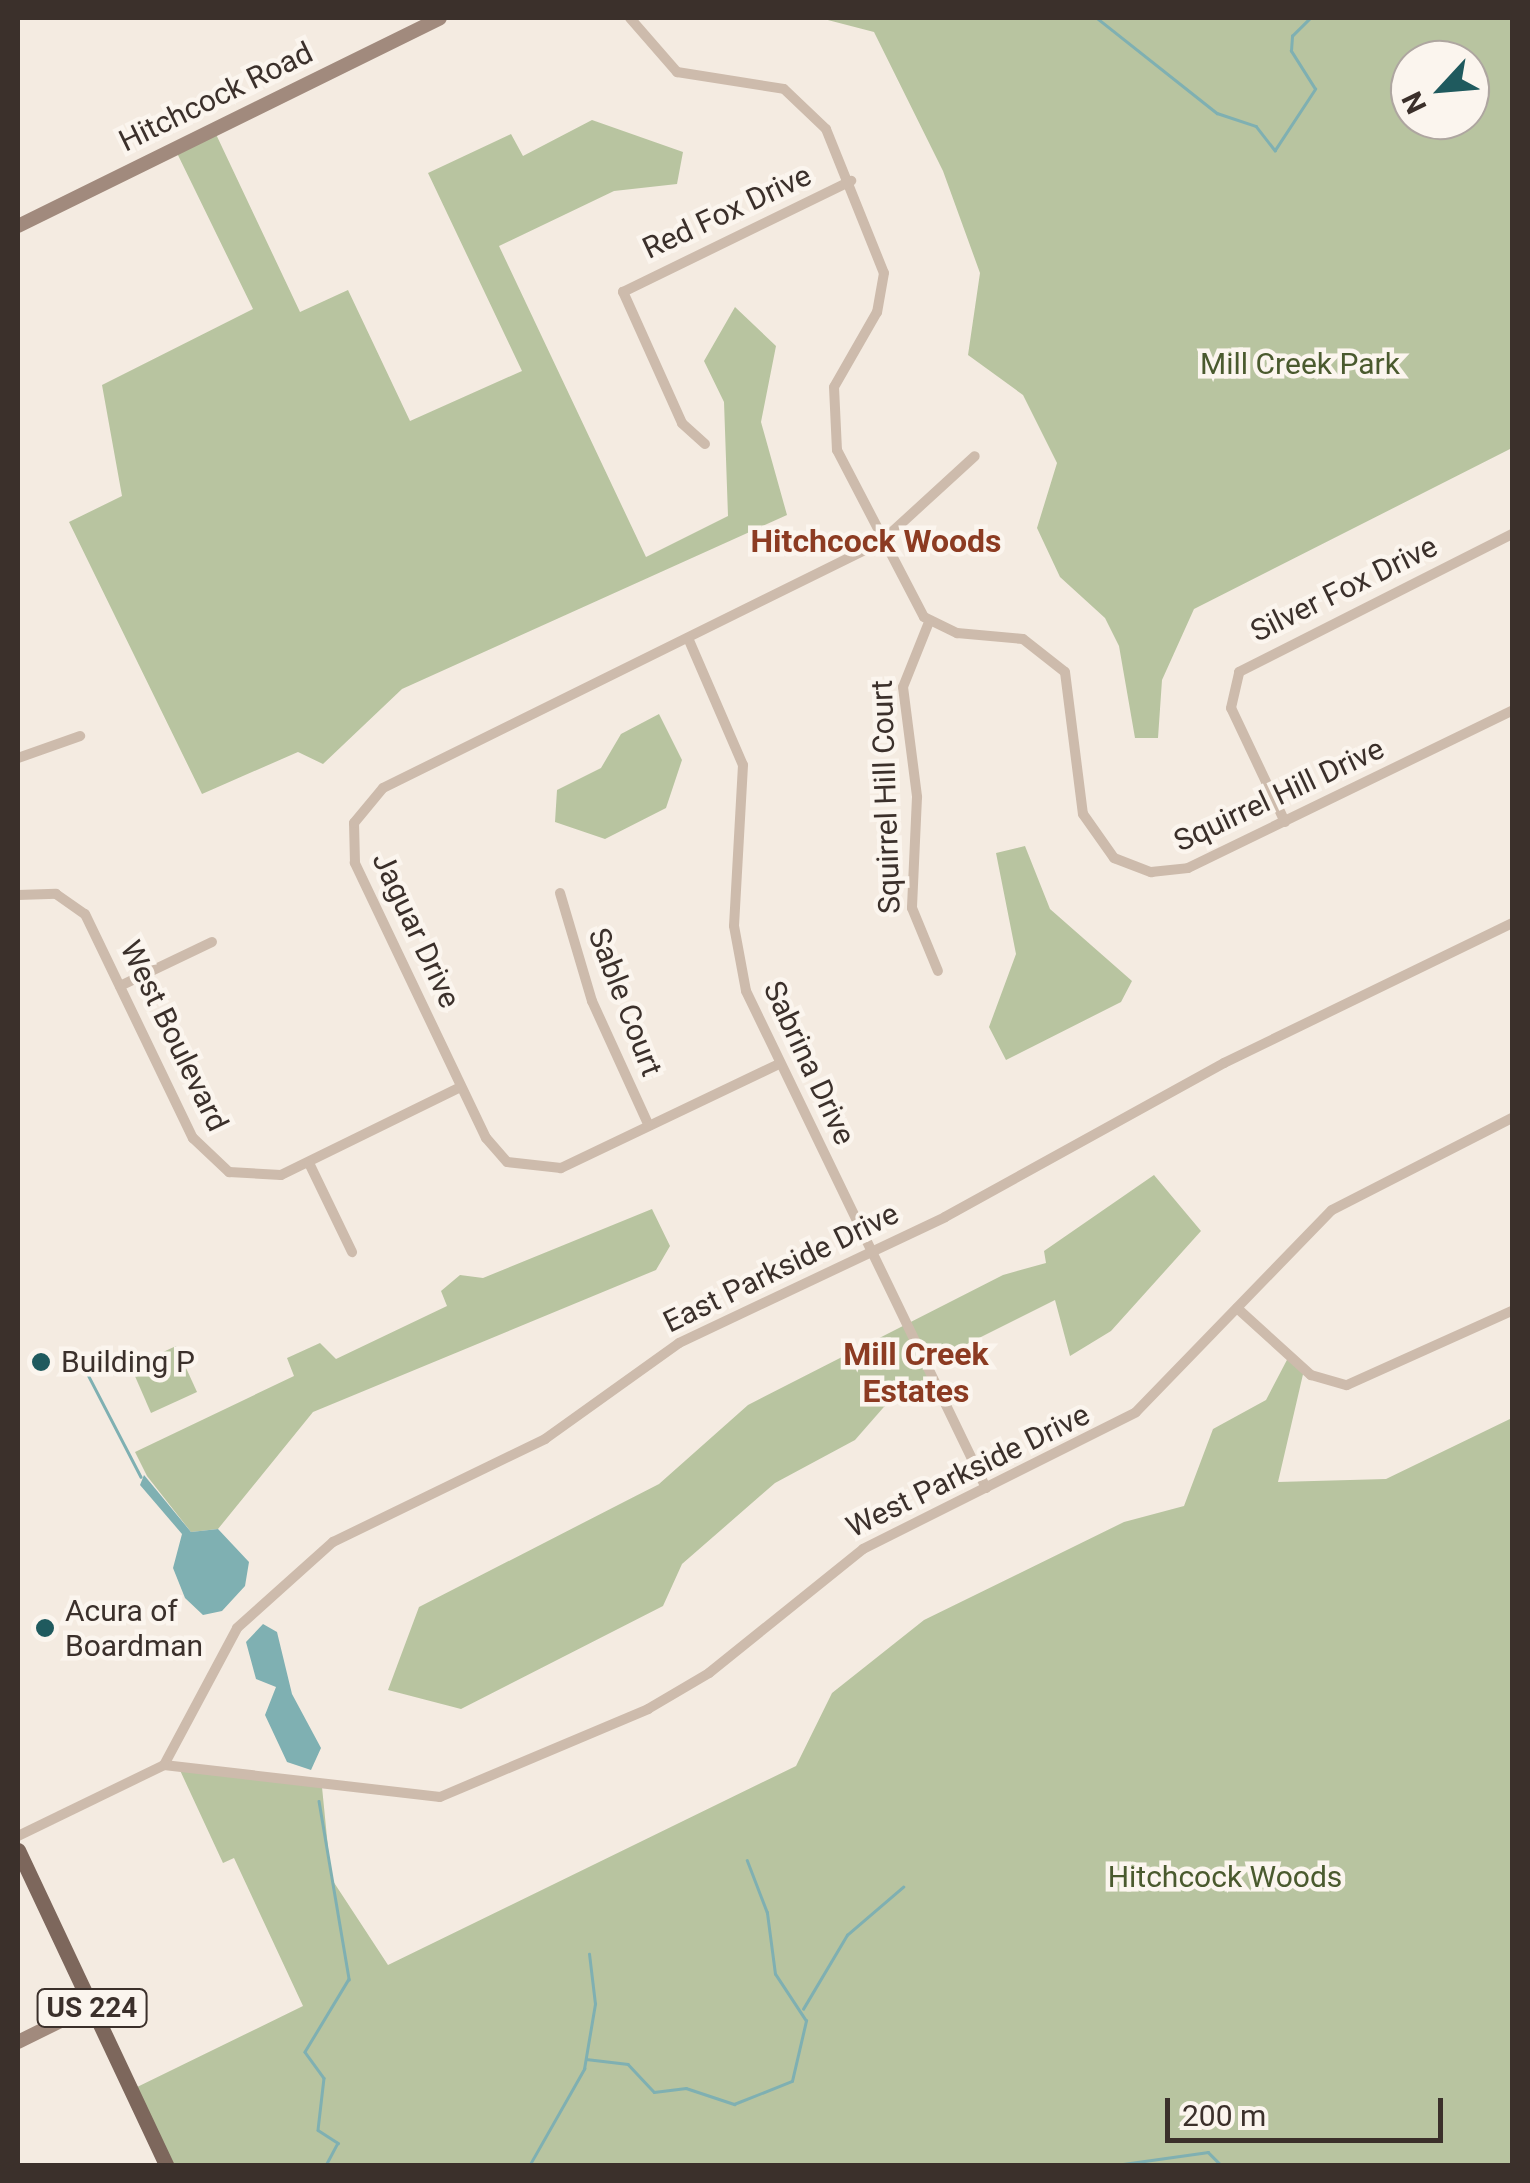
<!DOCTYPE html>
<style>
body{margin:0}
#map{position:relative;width:1530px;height:2183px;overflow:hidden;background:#f4ebe1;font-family:Roboto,sans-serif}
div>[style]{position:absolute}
.green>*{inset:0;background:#b8c4a0}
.water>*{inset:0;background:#7fb0b2}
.stream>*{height:2.5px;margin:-1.25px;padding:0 1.25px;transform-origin:1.25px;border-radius:1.25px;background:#7fb0b2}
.street>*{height:10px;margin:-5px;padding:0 5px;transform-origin:5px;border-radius:5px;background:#cdbbac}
.secondary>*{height:14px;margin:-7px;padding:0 7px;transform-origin:7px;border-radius:7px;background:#a18a7d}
.primary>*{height:15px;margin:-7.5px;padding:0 7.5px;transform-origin:7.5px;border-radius:7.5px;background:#7d675c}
.dots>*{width:28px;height:28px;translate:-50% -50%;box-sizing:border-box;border:5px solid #fbf5ee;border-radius:50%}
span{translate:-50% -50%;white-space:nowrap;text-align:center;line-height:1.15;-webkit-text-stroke:9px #fbf5ee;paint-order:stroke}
.shield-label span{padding:2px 8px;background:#fbf5ee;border:2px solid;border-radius:8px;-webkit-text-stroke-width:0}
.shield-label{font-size:28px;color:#3b302b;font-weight:700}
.street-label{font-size:30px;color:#3b302b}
.park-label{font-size:30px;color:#4a5a2e}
.poi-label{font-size:30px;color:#3b302b}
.left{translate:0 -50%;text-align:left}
.neighbourhood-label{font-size:32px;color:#8c3b22;font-weight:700}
.frame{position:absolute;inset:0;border:20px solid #3b302b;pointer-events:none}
.north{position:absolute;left:1390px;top:40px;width:100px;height:100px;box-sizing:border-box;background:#fbf5ee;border:2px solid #aea6a0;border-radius:50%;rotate:244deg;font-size:28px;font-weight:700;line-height:40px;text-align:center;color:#3b302b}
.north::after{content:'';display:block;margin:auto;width:35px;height:45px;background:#1f5a5e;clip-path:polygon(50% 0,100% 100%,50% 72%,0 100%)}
.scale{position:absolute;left:1165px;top:2098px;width:278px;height:45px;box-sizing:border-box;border:5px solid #3b302b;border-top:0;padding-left:12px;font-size:30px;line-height:35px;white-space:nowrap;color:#3b302b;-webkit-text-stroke:8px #fbf5ee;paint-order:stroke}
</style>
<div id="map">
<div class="green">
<i style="clip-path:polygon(evenodd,820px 18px,1512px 18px,1512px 448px,1194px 609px,1162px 680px,1158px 738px,1135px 738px,1119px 646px,1105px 618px,1060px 577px,1037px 528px,1057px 463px,1023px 395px,968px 355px,980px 273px,943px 171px,874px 32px,820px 18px,1410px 60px,1470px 60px,1470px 120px,1410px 120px,1410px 60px)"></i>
<i style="clip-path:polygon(592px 120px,683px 152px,677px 184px,614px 191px,499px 246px,646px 557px,728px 516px,724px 402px,704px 361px,735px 307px,776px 346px,761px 422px,787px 515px,402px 689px,323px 764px,298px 752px,202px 794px,69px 522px,122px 496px,102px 385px,253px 309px,175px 149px,214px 130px,300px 312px,348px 290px,410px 421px,522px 371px,428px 173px,511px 134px,523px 156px)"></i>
<i style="clip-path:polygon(659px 714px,682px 760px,666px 808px,605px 839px,555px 822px,557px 790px,601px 768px,621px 734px)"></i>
<i style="clip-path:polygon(1025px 846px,1050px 909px,1132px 981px,1121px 1002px,1006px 1060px,989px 1027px,1016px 954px,996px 853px)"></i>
<i style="clip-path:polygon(1154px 1175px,1201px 1231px,1111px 1331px,1070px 1356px,1055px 1300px,927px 1364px,933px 1379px,890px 1400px,855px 1440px,775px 1483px,682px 1564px,663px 1606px,461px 1709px,388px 1690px,419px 1607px,659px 1484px,748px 1405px,1003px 1275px,1046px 1263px,1044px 1251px)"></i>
<i style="clip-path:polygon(652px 1209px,670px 1246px,656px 1270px,313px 1412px,218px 1529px,191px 1532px,147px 1476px,135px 1452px,294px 1376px,287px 1358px,320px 1343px,336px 1359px,447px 1306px,441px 1291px,460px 1275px,483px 1278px)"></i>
<i style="clip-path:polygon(176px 1346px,197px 1392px,151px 1413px,131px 1367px)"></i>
<i style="clip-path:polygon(1289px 1356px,1304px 1370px,1278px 1482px,1386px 1479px,1512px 1418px,1512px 2165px,167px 2165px,131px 2090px,303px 2006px,234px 1858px,223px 1863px,178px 1766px,322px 1787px,331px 1878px,388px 1965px,796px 1766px,832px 1693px,924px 1620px,1124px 1522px,1184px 1506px,1213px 1429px,1266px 1400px)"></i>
</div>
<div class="water">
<i style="clip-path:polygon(144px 1475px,191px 1532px,218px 1529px,249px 1562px,245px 1586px,222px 1611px,203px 1615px,185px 1598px,173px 1568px,182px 1534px,140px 1485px)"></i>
<i style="clip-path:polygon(263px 1624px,277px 1632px,292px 1694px,321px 1748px,311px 1770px,287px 1762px,265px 1715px,276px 1687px,256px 1679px,246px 1642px)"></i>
</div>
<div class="stream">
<i style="left:1097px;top:18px;width:153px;rotate:38.4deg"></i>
<i style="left:1217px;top:113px;width:41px;rotate:18.4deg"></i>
<i style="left:1256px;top:126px;width:31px;rotate:52deg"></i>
<i style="left:1275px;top:150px;width:73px;rotate:-56.7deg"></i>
<i style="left:1315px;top:89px;width:45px;rotate:-122.3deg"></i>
<i style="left:1291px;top:51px;width:15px;rotate:-86deg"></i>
<i style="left:1292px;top:36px;width:25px;rotate:-45deg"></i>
<i style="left:82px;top:1363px;width:128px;rotate:62.6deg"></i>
<i style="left:319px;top:1801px;width:181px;rotate:80.4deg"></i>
<i style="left:349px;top:1979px;width:85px;rotate:121.1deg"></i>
<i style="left:305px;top:2052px;width:32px;rotate:54deg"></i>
<i style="left:324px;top:2078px;width:52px;rotate:96.6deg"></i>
<i style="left:318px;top:2130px;width:24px;rotate:33deg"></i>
<i style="left:338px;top:2143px;width:26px;rotate:118deg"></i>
<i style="left:803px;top:2009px;width:86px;rotate:-59.3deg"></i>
<i style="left:847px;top:1935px;width:74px;rotate:-40.6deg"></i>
<i style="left:586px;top:2059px;width:42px;rotate:6.8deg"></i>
<i style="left:628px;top:2064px;width:38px;rotate:47deg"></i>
<i style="left:654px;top:2092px;width:32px;rotate:-7deg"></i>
<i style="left:686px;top:2088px;width:51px;rotate:18.4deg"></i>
<i style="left:734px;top:2104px;width:62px;rotate:-21.6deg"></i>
<i style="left:792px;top:2081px;width:62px;rotate:-76.9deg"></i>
<i style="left:806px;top:2021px;width:56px;rotate:-123.4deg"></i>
<i style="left:775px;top:1974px;width:62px;rotate:-97.5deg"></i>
<i style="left:767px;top:1913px;width:56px;rotate:-111deg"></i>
<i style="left:529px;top:2166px;width:112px;rotate:-60.4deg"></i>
<i style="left:584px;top:2069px;width:66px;rotate:-80.4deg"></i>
<i style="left:595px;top:2004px;width:50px;rotate:-96.8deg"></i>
<i style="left:1109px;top:2166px;width:100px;rotate:-8deg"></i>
<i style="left:1208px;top:2152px;width:20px;rotate:45deg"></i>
</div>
<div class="street">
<i style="left:630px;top:18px;width:72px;rotate:49deg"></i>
<i style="left:677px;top:72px;width:108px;rotate:9deg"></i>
<i style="left:784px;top:89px;width:58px;rotate:43.6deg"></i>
<i style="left:826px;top:129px;width:155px;rotate:68.1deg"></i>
<i style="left:884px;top:273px;width:40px;rotate:100deg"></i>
<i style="left:877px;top:312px;width:86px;rotate:119.8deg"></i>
<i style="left:834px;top:387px;width:63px;rotate:87.3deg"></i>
<i style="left:837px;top:450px;width:188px;rotate:62.5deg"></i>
<i style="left:924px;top:617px;width:37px;rotate:26deg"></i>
<i style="left:957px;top:633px;width:66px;rotate:5.2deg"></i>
<i style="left:1023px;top:639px;width:53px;rotate:38.2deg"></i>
<i style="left:1065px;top:672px;width:143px;rotate:82.8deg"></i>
<i style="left:1083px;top:814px;width:54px;rotate:54.8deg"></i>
<i style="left:1114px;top:858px;width:40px;rotate:21deg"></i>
<i style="left:1151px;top:872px;width:37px;rotate:-6deg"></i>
<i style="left:1188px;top:868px;width:360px;rotate:-25.9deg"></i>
<i style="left:705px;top:444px;width:31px;rotate:-138deg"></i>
<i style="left:682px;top:423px;width:144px;rotate:-114.2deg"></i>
<i style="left:623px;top:292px;width:254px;rotate:-26deg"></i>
<i style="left:929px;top:622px;width:70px;rotate:111.8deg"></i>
<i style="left:903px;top:687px;width:111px;rotate:82.7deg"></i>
<i style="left:917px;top:797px;width:111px;rotate:92.6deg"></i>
<i style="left:912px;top:908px;width:68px;rotate:67.6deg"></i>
<i style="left:688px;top:638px;width:138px;rotate:66.6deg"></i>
<i style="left:743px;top:765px;width:161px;rotate:93.2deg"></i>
<i style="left:734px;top:926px;width:66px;rotate:79.5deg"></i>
<i style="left:746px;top:991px;width:552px;rotate:64.22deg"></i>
<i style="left:18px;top:758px;width:66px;rotate:-19.5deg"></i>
<i style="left:1285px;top:822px;width:126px;rotate:-115.3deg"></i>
<i style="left:1231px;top:708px;width:37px;rotate:-77deg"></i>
<i style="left:1239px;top:672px;width:306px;rotate:-26.8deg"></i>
<i style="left:560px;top:893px;width:113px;rotate:73.5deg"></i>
<i style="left:592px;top:1001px;width:137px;rotate:65.5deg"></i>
<i style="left:18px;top:895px;width:38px;rotate:-2deg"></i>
<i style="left:56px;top:894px;width:35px;rotate:35deg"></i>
<i style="left:85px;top:914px;width:249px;rotate:64.3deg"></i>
<i style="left:193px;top:1138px;width:50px;rotate:43.4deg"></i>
<i style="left:229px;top:1172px;width:52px;rotate:3.3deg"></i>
<i style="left:281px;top:1175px;width:200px;rotate:-26.1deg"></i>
<i style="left:120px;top:986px;width:102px;rotate:-25.6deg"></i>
<i style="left:779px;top:1064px;width:242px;rotate:154.5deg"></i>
<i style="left:561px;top:1168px;width:54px;rotate:-173.7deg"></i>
<i style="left:507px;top:1162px;width:32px;rotate:-131deg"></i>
<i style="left:486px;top:1138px;width:305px;rotate:-115.5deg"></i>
<i style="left:355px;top:863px;width:40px;rotate:-91.4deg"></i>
<i style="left:354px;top:823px;width:45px;rotate:-50.4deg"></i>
<i style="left:383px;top:788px;width:555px;rotate:-26.29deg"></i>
<i style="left:881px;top:542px;width:127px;rotate:-42.5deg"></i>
<i style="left:309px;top:1163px;width:99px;rotate:64.2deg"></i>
<i style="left:1237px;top:1308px;width:100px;rotate:42.2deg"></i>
<i style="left:1311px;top:1375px;width:37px;rotate:16deg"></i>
<i style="left:1347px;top:1385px;width:181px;rotate:-24.2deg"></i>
<i style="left:164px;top:1765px;width:155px;rotate:-61.9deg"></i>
<i style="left:237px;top:1628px;width:129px;rotate:-41.9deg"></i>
<i style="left:333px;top:1542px;width:236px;rotate:-25.9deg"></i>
<i style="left:545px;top:1439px;width:165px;rotate:-35.6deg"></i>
<i style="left:679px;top:1343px;width:294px;rotate:-25.3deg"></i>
<i style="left:945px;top:1217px;width:319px;rotate:-28.9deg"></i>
<i style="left:1224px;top:1063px;width:320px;rotate:-25.9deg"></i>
<i style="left:164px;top:1765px;width:278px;rotate:6.6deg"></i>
<i style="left:440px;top:1797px;width:226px;rotate:-22.9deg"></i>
<i style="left:648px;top:1709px;width:71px;rotate:-30.5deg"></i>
<i style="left:709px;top:1673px;width:198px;rotate:-38.8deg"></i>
<i style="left:863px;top:1549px;width:305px;rotate:-26.6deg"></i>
<i style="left:1136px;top:1412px;width:281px;rotate:-45.9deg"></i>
<i style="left:1332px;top:1210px;width:202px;rotate:-27.1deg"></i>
<i style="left:18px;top:1836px;width:162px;rotate:-25.9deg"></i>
</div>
<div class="secondary">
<i style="left:18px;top:226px;width:470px;rotate:-26.2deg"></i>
<i style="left:18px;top:2042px;width:81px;rotate:-26.3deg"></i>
</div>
<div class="primary">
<i style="left:18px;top:1850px;width:349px;rotate:64.8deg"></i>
</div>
<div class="dots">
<i style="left:41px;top:1362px;background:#1f5a5e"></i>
<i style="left:45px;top:1628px;background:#1f5a5e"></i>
</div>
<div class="shield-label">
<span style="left:92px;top:2008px">US 224</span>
</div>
<div class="street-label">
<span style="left:216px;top:97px;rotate:-26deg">Hitchcock Road</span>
<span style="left:727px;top:212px;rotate:-25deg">Red Fox Drive</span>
<span style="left:1344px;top:589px;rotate:-26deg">Silver Fox Drive</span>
<span style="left:1279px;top:795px;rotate:-25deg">Squirrel Hill Drive</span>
<span style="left:886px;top:797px;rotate:-92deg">Squirrel Hill Court</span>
<span style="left:416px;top:930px;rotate:65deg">Jaguar Drive</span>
<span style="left:625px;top:1002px;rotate:69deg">Sable Court</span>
<span style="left:174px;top:1036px;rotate:64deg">West Boulevard</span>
<span style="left:809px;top:1063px;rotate:65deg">Sabrina Drive</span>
<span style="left:781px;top:1268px;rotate:-26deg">East Parkside Drive</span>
<span style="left:968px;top:1471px;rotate:-26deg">West Parkside Drive</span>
</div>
<div class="park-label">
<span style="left:1300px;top:364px">Mill Creek Park</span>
<span style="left:1225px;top:1877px">Hitchcock Woods</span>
</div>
<div class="poi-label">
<span class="left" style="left:61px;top:1362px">Building P</span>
<span class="left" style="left:65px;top:1628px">Acura of<br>Boardman</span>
</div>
<div class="neighbourhood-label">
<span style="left:876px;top:541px">Hitchcock Woods</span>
<span style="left:916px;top:1373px">Mill Creek<br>Estates</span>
</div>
<div class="frame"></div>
<div class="north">N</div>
<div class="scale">200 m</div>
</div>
